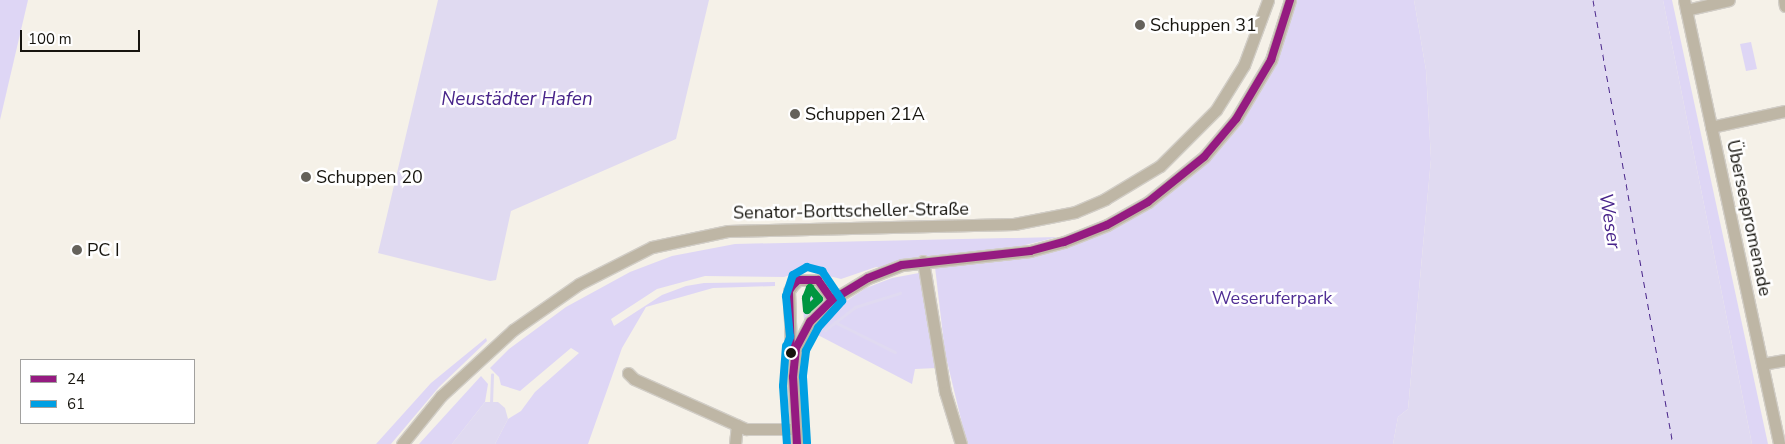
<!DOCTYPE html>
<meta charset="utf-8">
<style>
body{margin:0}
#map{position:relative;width:1785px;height:444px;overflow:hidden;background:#f5f1e8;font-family:"Nunito Sans",sans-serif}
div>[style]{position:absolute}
.green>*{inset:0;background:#ded6f5}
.water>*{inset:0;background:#e0daf1}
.stream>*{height:2.5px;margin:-1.25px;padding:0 1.25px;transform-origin:1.25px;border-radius:1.25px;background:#e0daf1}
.ferry>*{height:1px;margin-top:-0.5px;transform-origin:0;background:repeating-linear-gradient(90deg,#48248a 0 6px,transparent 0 11px)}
.roads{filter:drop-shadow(1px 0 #d1cdc6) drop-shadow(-1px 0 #d1cdc6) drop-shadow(0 1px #d1cdc6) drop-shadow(0 -1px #d1cdc6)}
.minor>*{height:11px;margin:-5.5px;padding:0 5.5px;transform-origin:5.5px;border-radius:5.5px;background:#beb6a5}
.bus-1>*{height:8px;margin:-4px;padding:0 4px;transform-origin:4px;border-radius:4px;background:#951b81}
.bus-2>*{height:8px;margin:-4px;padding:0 4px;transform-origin:4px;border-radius:4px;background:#009fe3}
.bus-3>*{height:8px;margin:-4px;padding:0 4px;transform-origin:4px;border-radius:4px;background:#009640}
.dots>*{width:14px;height:14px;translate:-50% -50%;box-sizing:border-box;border:2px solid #fff;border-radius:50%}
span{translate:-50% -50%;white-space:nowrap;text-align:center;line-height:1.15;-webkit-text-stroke:5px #fff;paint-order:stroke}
.poi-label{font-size:18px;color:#17150f}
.left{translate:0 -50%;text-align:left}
.street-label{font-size:18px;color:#17150f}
.park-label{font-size:18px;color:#502e94}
.water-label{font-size:19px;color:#48248a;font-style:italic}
.legend{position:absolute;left:20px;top:359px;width:175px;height:65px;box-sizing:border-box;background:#fff;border:1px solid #a2a19f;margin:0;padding:6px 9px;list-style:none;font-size:15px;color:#17150f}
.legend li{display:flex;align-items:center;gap:10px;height:25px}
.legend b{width:25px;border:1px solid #a2a19f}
.scale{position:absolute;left:20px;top:30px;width:120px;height:22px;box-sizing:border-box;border:2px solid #17150f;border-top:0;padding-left:6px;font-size:15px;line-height:18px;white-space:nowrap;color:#17150f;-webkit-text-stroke:4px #fff;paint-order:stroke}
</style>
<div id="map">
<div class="green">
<i style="clip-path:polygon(0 0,28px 0,0 120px)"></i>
<i style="clip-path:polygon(1295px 0,1414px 0,1426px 70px,1431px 159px,1408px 409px,1398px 417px,1393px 444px,967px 444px,945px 353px,935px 267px,1104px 231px,1130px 219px,1177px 187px,1224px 143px,1258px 94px,1276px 59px)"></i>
<i style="clip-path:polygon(1663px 0,1672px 0,1768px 444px,1752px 444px)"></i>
<i style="clip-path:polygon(1751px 42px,1757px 69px,1746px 71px,1740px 44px)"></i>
<i style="clip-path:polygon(1058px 237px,1013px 248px,921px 257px,885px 268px,876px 267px,841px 279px,805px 270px,784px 277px,705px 276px,657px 289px,611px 319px,614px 326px,662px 295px,686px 286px,704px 283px,775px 282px,775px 286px,713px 288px,646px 307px,622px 348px,588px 444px,495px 444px,508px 419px,521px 411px,535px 392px,579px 353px,571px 348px,520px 391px,501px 385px,499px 377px,490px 368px,509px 349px,566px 307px,630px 272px,672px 256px,735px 244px)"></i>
<i style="clip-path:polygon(919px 273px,923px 274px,937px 368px,915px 369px,912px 384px,814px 333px,845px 302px,866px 288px,892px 278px)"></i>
<i style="clip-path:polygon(811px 290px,820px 290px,823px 296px,804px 320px,802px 295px)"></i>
<i style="clip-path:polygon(486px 338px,487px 341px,439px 387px,391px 444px,376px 444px,431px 383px)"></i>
<i style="clip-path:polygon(481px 376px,488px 384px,485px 402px,452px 444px,419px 444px)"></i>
</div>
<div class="water">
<i style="clip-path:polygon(438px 0,709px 0,676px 139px,511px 211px,496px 280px,490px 281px,378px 253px)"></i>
<i style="clip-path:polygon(1414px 0,1663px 0,1752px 444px,1393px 444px,1398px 417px,1408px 409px,1431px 159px,1426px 70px)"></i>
<i style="clip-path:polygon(485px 402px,498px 402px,505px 408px,508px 419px,495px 444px,452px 444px)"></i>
</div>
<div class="stream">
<i style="left:835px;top:322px;width:67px;rotate:26.6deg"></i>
<i style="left:825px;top:330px;width:38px;rotate:-37deg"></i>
<i style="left:855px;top:307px;width:47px;rotate:-17.3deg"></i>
<i style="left:491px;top:404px;width:29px;rotate:-88deg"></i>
</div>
<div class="ferry">
<i style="left:1593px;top:0;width:451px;rotate:79.8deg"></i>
</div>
<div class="roads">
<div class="minor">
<i style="left:1684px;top:0;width:454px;rotate:77.9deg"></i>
<i style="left:1784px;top:0;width:6px;rotate:81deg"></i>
<i style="left:1686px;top:10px;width:44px;rotate:-13.1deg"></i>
<i style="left:1711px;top:127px;width:76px;rotate:-12.2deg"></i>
<i style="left:923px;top:261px;width:133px;rotate:80.5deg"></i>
<i style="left:945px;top:392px;width:54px;rotate:72.9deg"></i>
<i style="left:791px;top:352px;width:61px;rotate:-91.9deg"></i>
<i style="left:789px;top:291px;width:6px;rotate:-59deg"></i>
<i style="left:792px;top:286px;width:8px;rotate:-45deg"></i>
<i style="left:798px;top:280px;width:20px"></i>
<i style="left:818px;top:280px;width:24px;rotate:55deg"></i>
<i style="left:1762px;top:364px;width:23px;rotate:-10deg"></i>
<i style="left:628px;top:373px;width:8px;rotate:45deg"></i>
<i style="left:634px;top:379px;width:123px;rotate:24.1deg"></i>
<i style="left:746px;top:429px;width:50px"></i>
<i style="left:402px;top:444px;width:62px;rotate:-50.9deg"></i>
<i style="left:441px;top:396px;width:98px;rotate:-42.5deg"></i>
<i style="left:513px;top:330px;width:80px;rotate:-34.9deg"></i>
<i style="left:579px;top:284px;width:82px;rotate:-26.9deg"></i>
<i style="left:652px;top:247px;width:78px;rotate:-11.9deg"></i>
<i style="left:728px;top:231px;width:286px;rotate:-1.4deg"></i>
<i style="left:1014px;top:224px;width:62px;rotate:-11.1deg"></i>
<i style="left:1075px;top:212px;width:33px;rotate:-23deg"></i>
<i style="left:1105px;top:199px;width:64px;rotate:-31deg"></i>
<i style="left:1160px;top:166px;width:79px;rotate:-45deg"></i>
<i style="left:1216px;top:110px;width:53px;rotate:-58.1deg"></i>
<i style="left:1244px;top:65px;width:69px;rotate:-69.7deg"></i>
<i style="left:735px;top:444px;width:19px;rotate:-84deg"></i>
<i style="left:797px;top:444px;width:67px;rotate:-93.4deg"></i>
<i style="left:793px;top:377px;width:29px;rotate:-84deg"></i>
<i style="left:796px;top:348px;width:30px;rotate:-62deg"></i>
<i style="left:810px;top:322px;width:31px;rotate:-45deg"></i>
<i style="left:832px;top:300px;width:42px;rotate:-31.4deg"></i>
<i style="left:868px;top:278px;width:36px;rotate:-21deg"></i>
<i style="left:902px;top:265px;width:129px;rotate:-6.2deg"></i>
<i style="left:1030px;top:251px;width:35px;rotate:-15deg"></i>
<i style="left:1064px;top:242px;width:46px;rotate:-21.6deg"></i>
<i style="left:1107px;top:225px;width:47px;rotate:-29.3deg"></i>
<i style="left:1148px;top:202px;width:72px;rotate:-38.8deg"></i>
<i style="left:1204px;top:157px;width:50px;rotate:-49.9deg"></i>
<i style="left:1236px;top:119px;width:69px;rotate:-59.3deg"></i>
<i style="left:1271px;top:60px;width:63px;rotate:-72.4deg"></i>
</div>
</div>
<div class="bus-1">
<i style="left:791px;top:356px;width:65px;rotate:-91.8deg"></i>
<i style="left:789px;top:291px;width:6px;rotate:-59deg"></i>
<i style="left:792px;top:286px;width:8px;rotate:-45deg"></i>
<i style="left:798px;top:280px;width:20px"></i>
<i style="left:818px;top:280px;width:24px;rotate:55deg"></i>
<i style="left:797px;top:444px;width:67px;rotate:-93.4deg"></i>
<i style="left:793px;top:377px;width:29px;rotate:-84deg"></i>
<i style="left:796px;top:348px;width:30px;rotate:-62deg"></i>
<i style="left:810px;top:322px;width:31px;rotate:-45deg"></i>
<i style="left:832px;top:300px;width:42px;rotate:-31.4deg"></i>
<i style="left:868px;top:278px;width:36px;rotate:-21deg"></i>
<i style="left:902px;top:265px;width:129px;rotate:-6.2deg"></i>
<i style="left:1030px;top:251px;width:35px;rotate:-15deg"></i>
<i style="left:1064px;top:242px;width:46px;rotate:-21.6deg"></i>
<i style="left:1107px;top:225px;width:47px;rotate:-29.3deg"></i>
<i style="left:1148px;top:202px;width:72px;rotate:-38.8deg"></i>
<i style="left:1204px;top:157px;width:50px;rotate:-49.9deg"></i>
<i style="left:1236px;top:119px;width:69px;rotate:-59.3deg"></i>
<i style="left:1271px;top:60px;width:63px;rotate:-72.4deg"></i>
</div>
<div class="bus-2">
<i style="left:787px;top:345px;width:9px;rotate:-69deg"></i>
<i style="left:790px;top:337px;width:41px;rotate:-95.6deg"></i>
<i style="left:786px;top:296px;width:22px;rotate:-72deg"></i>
<i style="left:793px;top:275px;width:16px;rotate:-30deg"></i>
<i style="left:807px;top:267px;width:16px;rotate:15deg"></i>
<i style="left:822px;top:271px;width:36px;rotate:56deg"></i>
<i style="left:842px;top:301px;width:36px;rotate:132deg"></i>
<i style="left:818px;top:328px;width:26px;rotate:118deg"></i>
<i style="left:806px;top:351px;width:26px;rotate:97deg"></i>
<i style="left:803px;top:377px;width:66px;rotate:86.5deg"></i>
<i style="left:786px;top:346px;width:40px;rotate:94.3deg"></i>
<i style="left:783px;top:386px;width:58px;rotate:86.1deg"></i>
</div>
<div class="bus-3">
<i style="left:810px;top:288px;width:14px;rotate:51deg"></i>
<i style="left:819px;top:299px;width:16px;rotate:137deg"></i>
<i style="left:807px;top:310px;width:12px;rotate:-95deg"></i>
<i style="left:806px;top:298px;width:11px;rotate:-68deg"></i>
</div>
<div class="dots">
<i style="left:1140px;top:25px;background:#65625b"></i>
<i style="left:795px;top:114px;background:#65625b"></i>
<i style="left:306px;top:177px;background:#65625b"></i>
<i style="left:77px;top:250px;background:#65625b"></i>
<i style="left:791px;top:353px;background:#17150f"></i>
</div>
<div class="poi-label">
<span class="left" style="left:1150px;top:25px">Schuppen 31</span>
<span class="left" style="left:805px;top:114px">Schuppen 21A</span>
<span class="left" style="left:316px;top:177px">Schuppen 20</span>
<span class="left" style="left:87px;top:250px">PC I</span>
</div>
<div class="street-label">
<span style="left:851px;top:211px;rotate:-1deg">Senator-Borttscheller-Straße</span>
<span style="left:1749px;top:218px;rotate:78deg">Überseepromenade</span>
</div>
<div class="park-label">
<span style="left:1272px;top:298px">Weseruferpark</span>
</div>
<div class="water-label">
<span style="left:517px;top:100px">Neustädter Hafen</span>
<span style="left:1609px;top:221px;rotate:81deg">Weser</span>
</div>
<ul class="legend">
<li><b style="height:6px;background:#951b81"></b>24</li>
<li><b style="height:6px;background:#009fe3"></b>61</li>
</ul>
<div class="scale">100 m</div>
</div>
